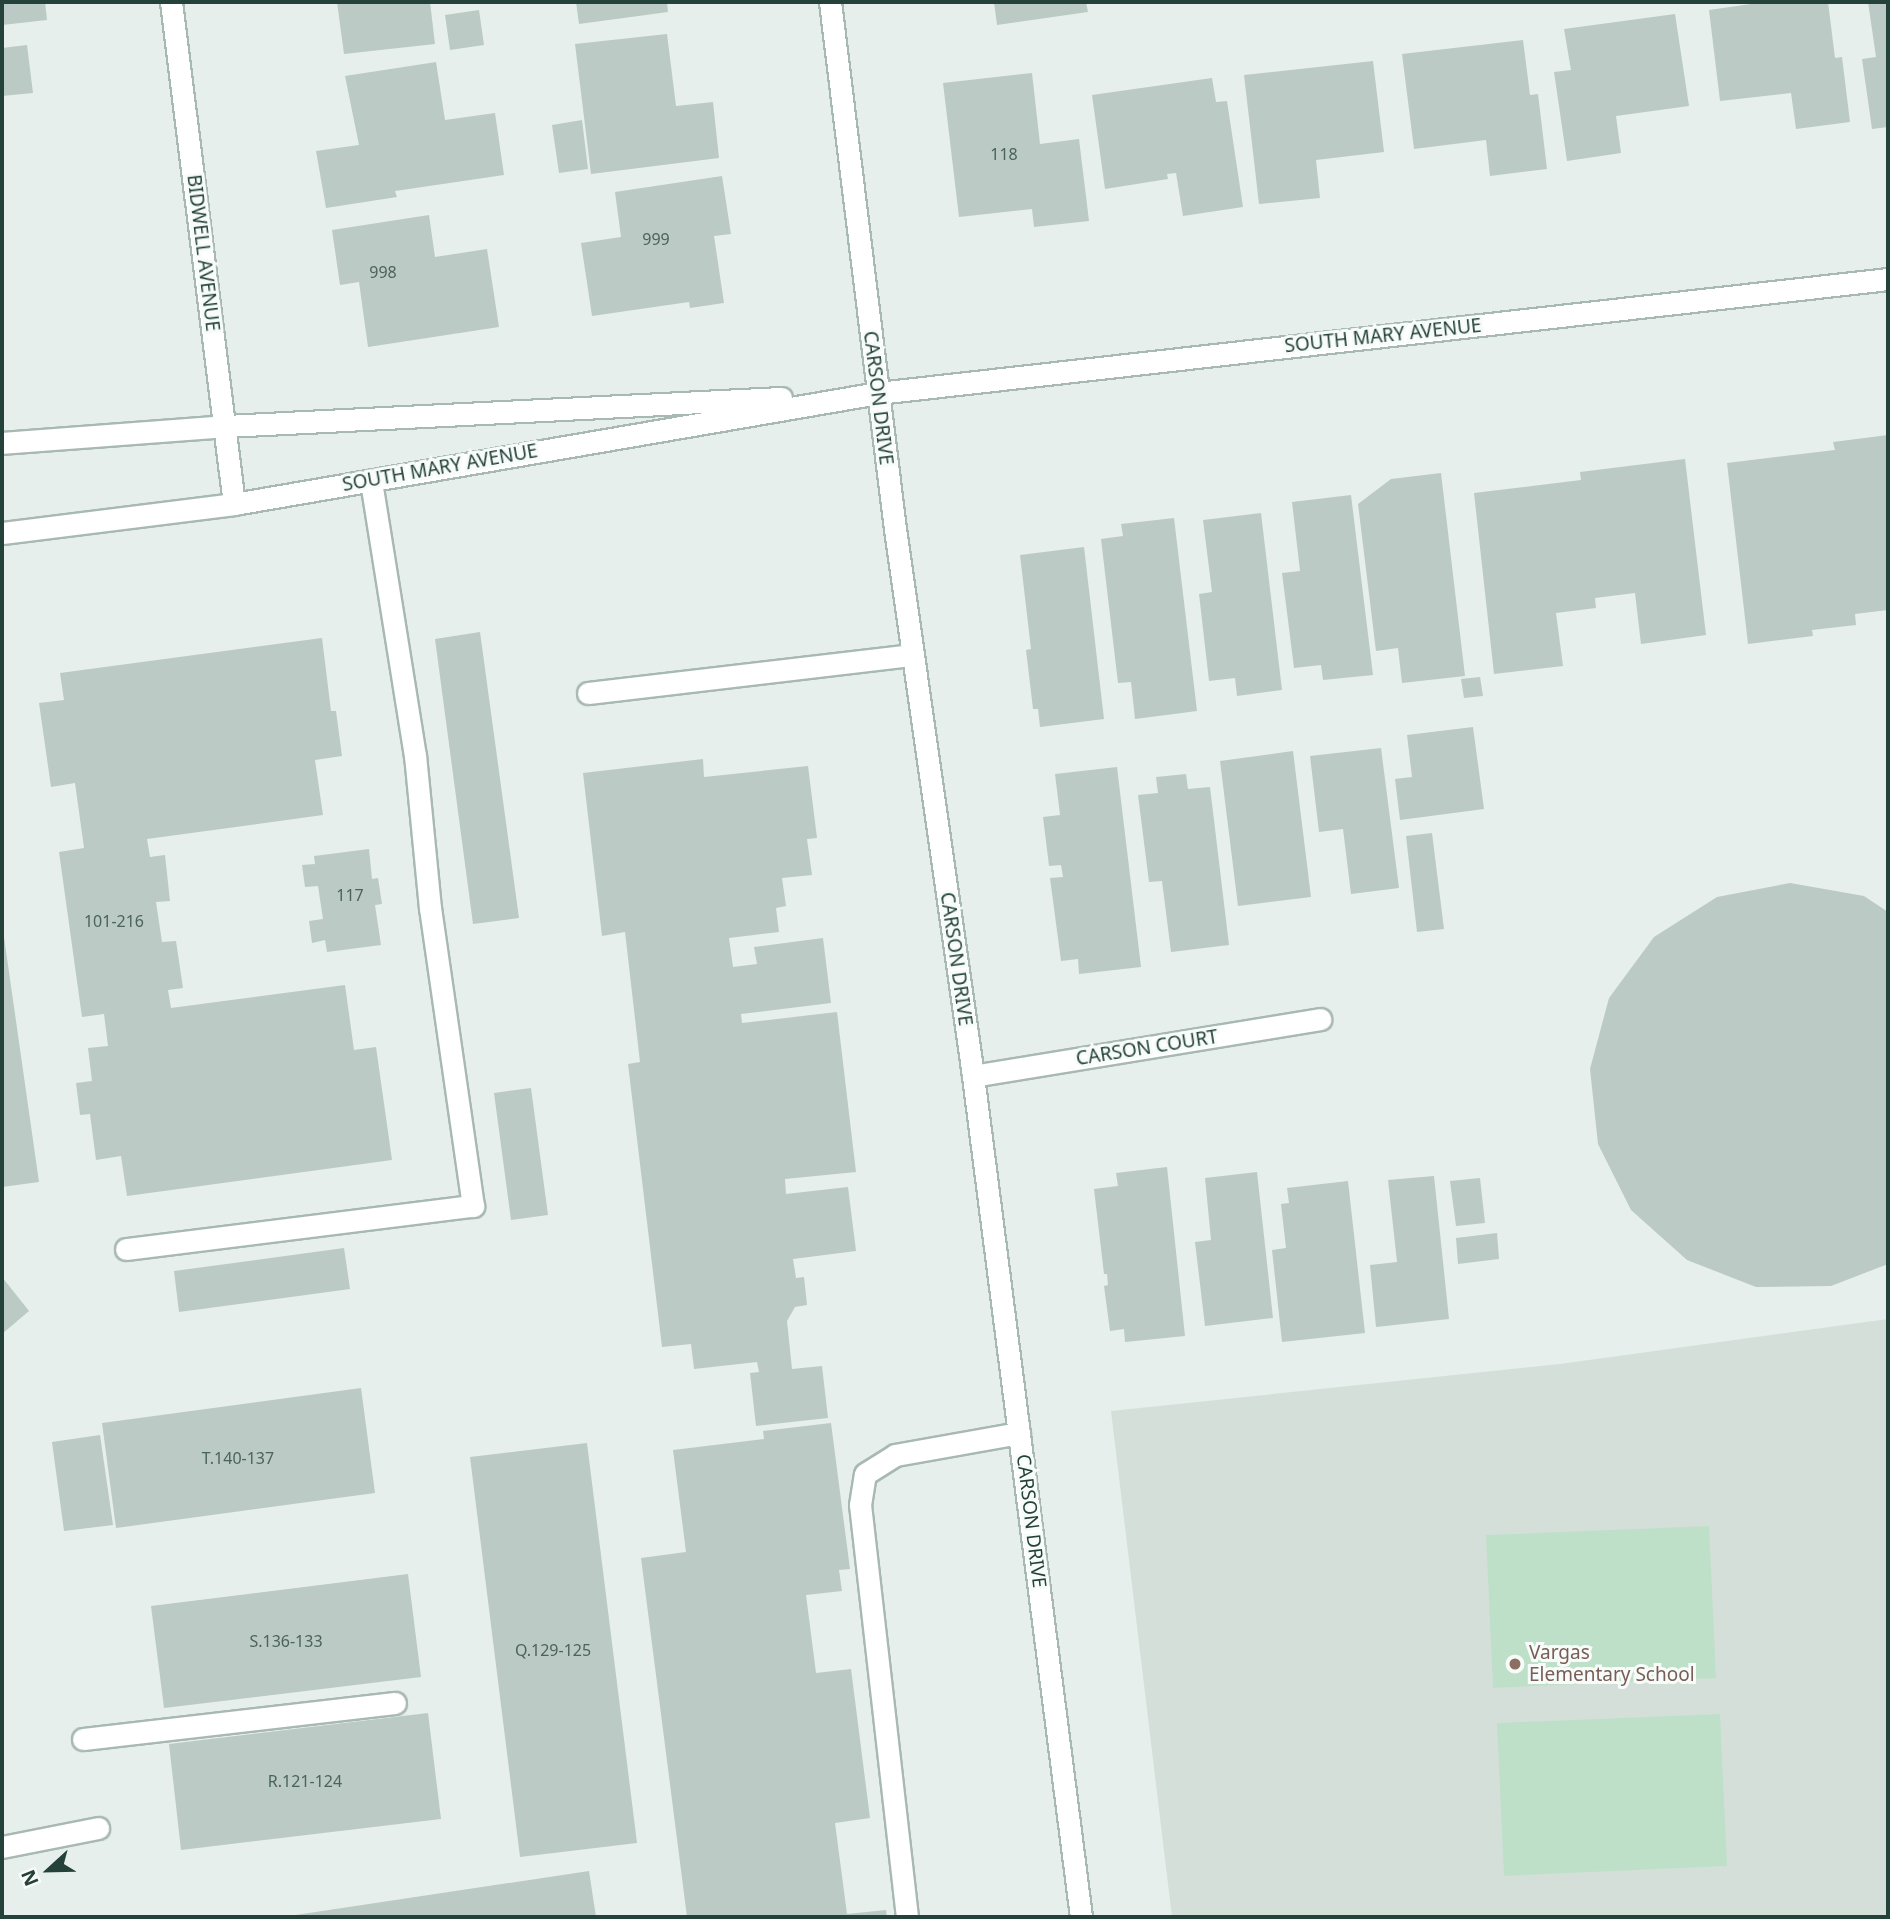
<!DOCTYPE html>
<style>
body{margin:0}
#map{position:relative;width:1890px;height:1919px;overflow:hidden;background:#e6efeb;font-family:"Noto Sans",sans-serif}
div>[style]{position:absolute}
.built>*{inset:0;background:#d4dfda}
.green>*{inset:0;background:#bfe0c8}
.building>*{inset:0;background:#bbcac4}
.roads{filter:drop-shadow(2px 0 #a8b8b2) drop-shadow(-2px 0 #a8b8b2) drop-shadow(0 2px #a8b8b2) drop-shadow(0 -2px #a8b8b2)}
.lane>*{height:21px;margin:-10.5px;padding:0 10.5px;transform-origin:10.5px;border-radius:10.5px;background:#fff}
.street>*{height:21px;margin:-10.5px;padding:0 10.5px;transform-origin:10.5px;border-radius:10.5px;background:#fff}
.secondary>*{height:21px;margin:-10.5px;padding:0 10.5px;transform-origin:10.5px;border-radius:10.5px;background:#fff}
.dots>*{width:19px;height:19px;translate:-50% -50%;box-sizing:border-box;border:4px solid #f7fbf9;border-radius:50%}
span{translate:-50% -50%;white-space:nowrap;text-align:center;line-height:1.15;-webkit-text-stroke:6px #f7fbf9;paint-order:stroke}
.number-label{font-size:16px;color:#4a645c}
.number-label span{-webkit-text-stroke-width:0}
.street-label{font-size:19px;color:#24423a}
.education-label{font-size:19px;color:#785e54}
.left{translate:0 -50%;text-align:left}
.frame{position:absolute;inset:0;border:4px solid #24423a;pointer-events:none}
.north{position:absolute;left:14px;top:1835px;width:70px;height:70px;-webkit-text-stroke:5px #f7fbf9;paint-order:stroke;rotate:248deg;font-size:19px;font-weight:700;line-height:28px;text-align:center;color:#24423a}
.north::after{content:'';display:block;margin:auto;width:24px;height:32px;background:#24423a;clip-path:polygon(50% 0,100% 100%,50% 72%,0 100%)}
</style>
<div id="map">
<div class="built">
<i style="clip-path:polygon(1888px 1319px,1888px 1917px,1172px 1917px,1111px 1411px,1560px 1364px)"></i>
</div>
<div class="green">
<i style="clip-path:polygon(1709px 1526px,1716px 1678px,1493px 1688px,1486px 1535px)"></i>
<i style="clip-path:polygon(1720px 1714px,1727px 1866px,1504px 1876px,1497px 1723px)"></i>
</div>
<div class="building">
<i style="clip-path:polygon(2px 2px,45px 2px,47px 20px,2px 25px)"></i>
<i style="clip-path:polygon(337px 2px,430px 2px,435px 44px,344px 54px)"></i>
<i style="clip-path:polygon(576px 2px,667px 2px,668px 12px,579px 24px)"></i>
<i style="clip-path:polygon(994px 2px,1086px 2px,1088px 12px,997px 25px)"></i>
<i style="clip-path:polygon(1765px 2px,1828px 2px,1835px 58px,1842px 57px,1850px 122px,1796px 129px,1791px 93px,1720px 101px,1709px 10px)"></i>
<i style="clip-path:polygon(1868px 2px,1888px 2px,1888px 127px,1872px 129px,1862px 59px,1876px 57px)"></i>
<i style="clip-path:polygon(479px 10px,484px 45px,450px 50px,445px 15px)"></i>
<i style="clip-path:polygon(1675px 14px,1689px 106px,1616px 116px,1621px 153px,1567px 161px,1554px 72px,1571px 70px,1564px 29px)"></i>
<i style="clip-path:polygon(667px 34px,676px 106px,713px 102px,719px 158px,591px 174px,575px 44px)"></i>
<i style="clip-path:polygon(1523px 40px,1530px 95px,1538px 94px,1547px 169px,1490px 176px,1486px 140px,1414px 149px,1402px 54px)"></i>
<i style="clip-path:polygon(27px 45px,33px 93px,2px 96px,2px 48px)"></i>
<i style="clip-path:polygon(1373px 61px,1384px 152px,1316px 160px,1320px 198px,1259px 204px,1244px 75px)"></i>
<i style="clip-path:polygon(436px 62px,445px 120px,495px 113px,504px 175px,395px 191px,397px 197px,326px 208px,316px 151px,359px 145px,345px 76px)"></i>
<i style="clip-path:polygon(1032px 73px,1040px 144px,1079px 139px,1089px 221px,1034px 227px,1032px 209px,959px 217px,943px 83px)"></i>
<i style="clip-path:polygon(1212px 78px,1216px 102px,1227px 101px,1243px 207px,1183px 216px,1176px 173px,1167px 174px,1168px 179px,1105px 189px,1092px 95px)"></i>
<i style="clip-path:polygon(582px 120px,588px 169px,559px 173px,552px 125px)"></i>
<i style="clip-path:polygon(722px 176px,731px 234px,714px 236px,724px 303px,690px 308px,689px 302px,592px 316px,581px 243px,621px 237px,615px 192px)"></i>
<i style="clip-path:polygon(429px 215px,435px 257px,487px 249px,499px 327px,368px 347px,359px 282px,340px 285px,332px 230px)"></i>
<i style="clip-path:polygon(1888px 435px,1888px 610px,1855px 614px,1856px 625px,1812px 630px,1813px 636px,1748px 644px,1727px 463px,1835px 450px,1833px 442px)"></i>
<i style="clip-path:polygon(1685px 459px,1706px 635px,1641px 644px,1635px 593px,1595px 598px,1596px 608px,1556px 613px,1563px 666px,1494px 674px,1474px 493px,1581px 480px,1580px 472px)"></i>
<i style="clip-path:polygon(1441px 473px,1465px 676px,1402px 683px,1398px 648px,1376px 651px,1358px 504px,1391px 479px)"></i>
<i style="clip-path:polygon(1351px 495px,1373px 675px,1323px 680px,1321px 665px,1294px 668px,1282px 573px,1300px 571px,1292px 502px)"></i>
<i style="clip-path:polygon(1261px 513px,1282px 690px,1237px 696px,1235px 678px,1209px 681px,1199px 594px,1212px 592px,1203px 520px)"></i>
<i style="clip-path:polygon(1174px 518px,1197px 711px,1135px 719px,1131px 682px,1118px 683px,1101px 539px,1123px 536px,1121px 524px)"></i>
<i style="clip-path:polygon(1084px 547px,1104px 719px,1040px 727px,1038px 709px,1033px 709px,1026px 650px,1031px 649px,1020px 555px)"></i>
<i style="clip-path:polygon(480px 632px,519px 918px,473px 924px,435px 639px)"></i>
<i style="clip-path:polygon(322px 638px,331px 711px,336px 711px,342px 756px,315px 760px,323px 815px,147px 839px,150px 857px,165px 855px,170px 901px,156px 902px,162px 942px,176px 941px,183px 988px,168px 990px,171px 1008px,345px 985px,354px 1050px,376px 1047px,392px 1160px,127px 1196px,121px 1156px,96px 1160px,90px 1114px,80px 1115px,76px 1083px,92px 1081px,88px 1048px,108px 1046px,104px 1014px,82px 1017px,59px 852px,84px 848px,75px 783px,51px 787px,39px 703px,64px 700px,60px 673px)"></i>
<i style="clip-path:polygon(1480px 677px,1483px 696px,1464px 698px,1461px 679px)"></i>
<i style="clip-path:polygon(1473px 727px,1484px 809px,1400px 820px,1395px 779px,1412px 777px,1407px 735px)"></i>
<i style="clip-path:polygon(1381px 748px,1399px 888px,1351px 894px,1343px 829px,1319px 832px,1310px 756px)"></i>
<i style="clip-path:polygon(1293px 751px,1311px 897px,1238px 906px,1220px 761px)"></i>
<i style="clip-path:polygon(703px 759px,704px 777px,808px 766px,817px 838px,807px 839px,812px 875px,782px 878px,786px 906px,776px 908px,779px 932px,729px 938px,733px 967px,757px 964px,754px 947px,823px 938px,831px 1003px,741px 1014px,742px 1023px,837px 1012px,856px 1172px,785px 1179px,786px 1194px,848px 1187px,856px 1251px,793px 1259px,796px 1278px,804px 1277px,807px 1305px,795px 1307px,787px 1321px,792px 1369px,822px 1366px,828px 1418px,756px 1426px,750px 1373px,759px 1372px,757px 1362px,694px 1369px,691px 1344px,662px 1347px,628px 1064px,640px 1062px,625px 932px,602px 936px,583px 773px)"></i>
<i style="clip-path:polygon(1117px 767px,1141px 967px,1079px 974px,1078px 959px,1061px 961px,1050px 878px,1063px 877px,1061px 865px,1049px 866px,1043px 817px,1060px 815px,1055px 774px)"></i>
<i style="clip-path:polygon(1186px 774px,1188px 789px,1210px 787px,1229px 945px,1171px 952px,1162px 881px,1149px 882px,1138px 795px,1158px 793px,1156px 777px)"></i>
<i style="clip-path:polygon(1432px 833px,1444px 929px,1417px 932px,1406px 836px)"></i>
<i style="clip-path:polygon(369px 849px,372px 879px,378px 878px,382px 904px,375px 905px,381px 945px,327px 952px,325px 940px,312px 943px,309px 921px,323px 919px,318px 886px,305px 887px,302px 865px,315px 864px,314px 856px)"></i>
<i style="clip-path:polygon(1790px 883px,1864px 896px,1888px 912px,1888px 1264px,1831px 1286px,1756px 1287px,1687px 1260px,1631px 1210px,1598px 1144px,1590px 1069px,1609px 998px,1654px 937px,1717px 897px)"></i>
<i style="clip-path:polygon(2px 923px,39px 1182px,2px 1187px)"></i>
<i style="clip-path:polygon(531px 1088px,548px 1215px,511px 1220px,494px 1093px)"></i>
<i style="clip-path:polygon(1167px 1167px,1185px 1336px,1125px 1342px,1124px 1329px,1110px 1331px,1104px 1286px,1108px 1285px,1107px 1274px,1104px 1274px,1094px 1189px,1118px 1186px,1116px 1173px)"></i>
<i style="clip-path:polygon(1257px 1172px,1273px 1318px,1205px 1326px,1195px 1242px,1211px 1240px,1205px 1178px)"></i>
<i style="clip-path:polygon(1434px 1176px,1449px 1319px,1376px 1327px,1370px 1265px,1397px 1262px,1388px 1180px)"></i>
<i style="clip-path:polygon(1480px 1178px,1485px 1223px,1456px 1226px,1450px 1181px)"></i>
<i style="clip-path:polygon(1348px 1181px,1365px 1333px,1282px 1342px,1272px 1250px,1286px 1248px,1281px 1204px,1289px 1203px,1287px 1188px)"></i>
<i style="clip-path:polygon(1497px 1233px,1499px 1259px,1458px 1264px,1456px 1238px)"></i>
<i style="clip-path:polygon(344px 1248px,350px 1289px,179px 1312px,174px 1271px)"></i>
<i style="clip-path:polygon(2px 1277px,29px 1311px,2px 1334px)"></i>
<i style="clip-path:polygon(361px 1388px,375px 1493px,116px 1528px,102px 1423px)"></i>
<i style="clip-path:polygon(831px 1423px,850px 1569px,839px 1570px,842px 1591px,806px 1595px,816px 1673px,851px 1669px,870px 1818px,835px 1823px,847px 1914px,886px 1910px,887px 1917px,687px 1917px,641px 1558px,686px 1552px,673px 1450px,764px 1439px,763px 1431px)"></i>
<i style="clip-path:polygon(100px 1435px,113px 1525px,64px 1531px,52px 1442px)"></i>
<i style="clip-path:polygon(587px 1443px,637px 1843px,520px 1857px,470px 1457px)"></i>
<i style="clip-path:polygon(408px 1574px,421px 1677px,164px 1708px,151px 1606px)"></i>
<i style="clip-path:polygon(428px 1713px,441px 1819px,181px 1850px,169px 1744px)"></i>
<i style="clip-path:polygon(589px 1871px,596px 1917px,290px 1917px,289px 1916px)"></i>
</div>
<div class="roads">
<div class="lane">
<i style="left:588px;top:693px;width:327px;rotate:-6.7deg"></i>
<i style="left:126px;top:1249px;width:350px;rotate:-7.1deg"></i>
<i style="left:473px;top:1206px;width:301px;rotate:-98.2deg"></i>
<i style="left:430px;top:908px;width:153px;rotate:-95.6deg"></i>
<i style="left:415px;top:756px;width:279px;rotate:-99.1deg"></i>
<i style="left:83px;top:1739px;width:314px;rotate:-6.6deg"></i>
<i style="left:2px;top:1847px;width:98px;rotate:-11.2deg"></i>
<i style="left:907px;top:1917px;width:415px;rotate:-96.5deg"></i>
<i style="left:860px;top:1505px;width:31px;rotate:-81deg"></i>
<i style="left:865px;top:1474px;width:36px;rotate:-32deg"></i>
<i style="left:895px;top:1455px;width:126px;rotate:-10.1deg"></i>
</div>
<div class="street">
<i style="left:171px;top:2px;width:506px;rotate:82.85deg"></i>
<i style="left:830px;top:2px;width:531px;rotate:82.97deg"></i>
<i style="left:895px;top:529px;width:553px;rotate:81.88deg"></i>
<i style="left:973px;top:1076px;width:848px;rotate:82.68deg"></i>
<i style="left:973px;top:1076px;width:352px;rotate:-9.3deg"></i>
</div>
<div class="secondary">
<i style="left:2px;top:443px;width:225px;rotate:-4.3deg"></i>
<i style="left:226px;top:426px;width:556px;rotate:-2.89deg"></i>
<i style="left:2px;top:533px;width:234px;rotate:-7.1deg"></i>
<i style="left:234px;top:504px;width:653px;rotate:-9.78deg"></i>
<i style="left:878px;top:393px;width:1016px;rotate:-6.44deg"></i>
</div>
</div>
<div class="dots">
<i style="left:1515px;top:1664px;background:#8d6e63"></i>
</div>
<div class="number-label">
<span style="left:1004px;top:154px">118</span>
<span style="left:656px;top:239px">999</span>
<span style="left:383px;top:272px">998</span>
<span style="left:350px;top:895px">117</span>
<span style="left:114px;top:921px">101-216</span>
<span style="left:238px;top:1458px">T.140-137</span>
<span style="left:286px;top:1641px">S.136-133</span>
<span style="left:553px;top:1650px">Q.129-125</span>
<span style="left:305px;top:1781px">R.121-124</span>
</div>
<div class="street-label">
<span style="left:203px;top:253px;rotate:83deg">BIDWELL AVENUE</span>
<span style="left:1383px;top:336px;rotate:-6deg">SOUTH MARY AVENUE</span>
<span style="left:878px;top:398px;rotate:83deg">CARSON DRIVE</span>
<span style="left:440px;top:468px;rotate:-10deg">SOUTH MARY AVENUE</span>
<span style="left:956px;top:959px;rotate:82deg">CARSON DRIVE</span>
<span style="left:1147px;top:1048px;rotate:-9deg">CARSON COURT</span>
<span style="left:1031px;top:1521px;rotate:83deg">CARSON DRIVE</span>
</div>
<div class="education-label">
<span class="left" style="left:1529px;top:1664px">Vargas<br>Elementary School</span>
</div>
<div class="frame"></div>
<div class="north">N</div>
</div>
